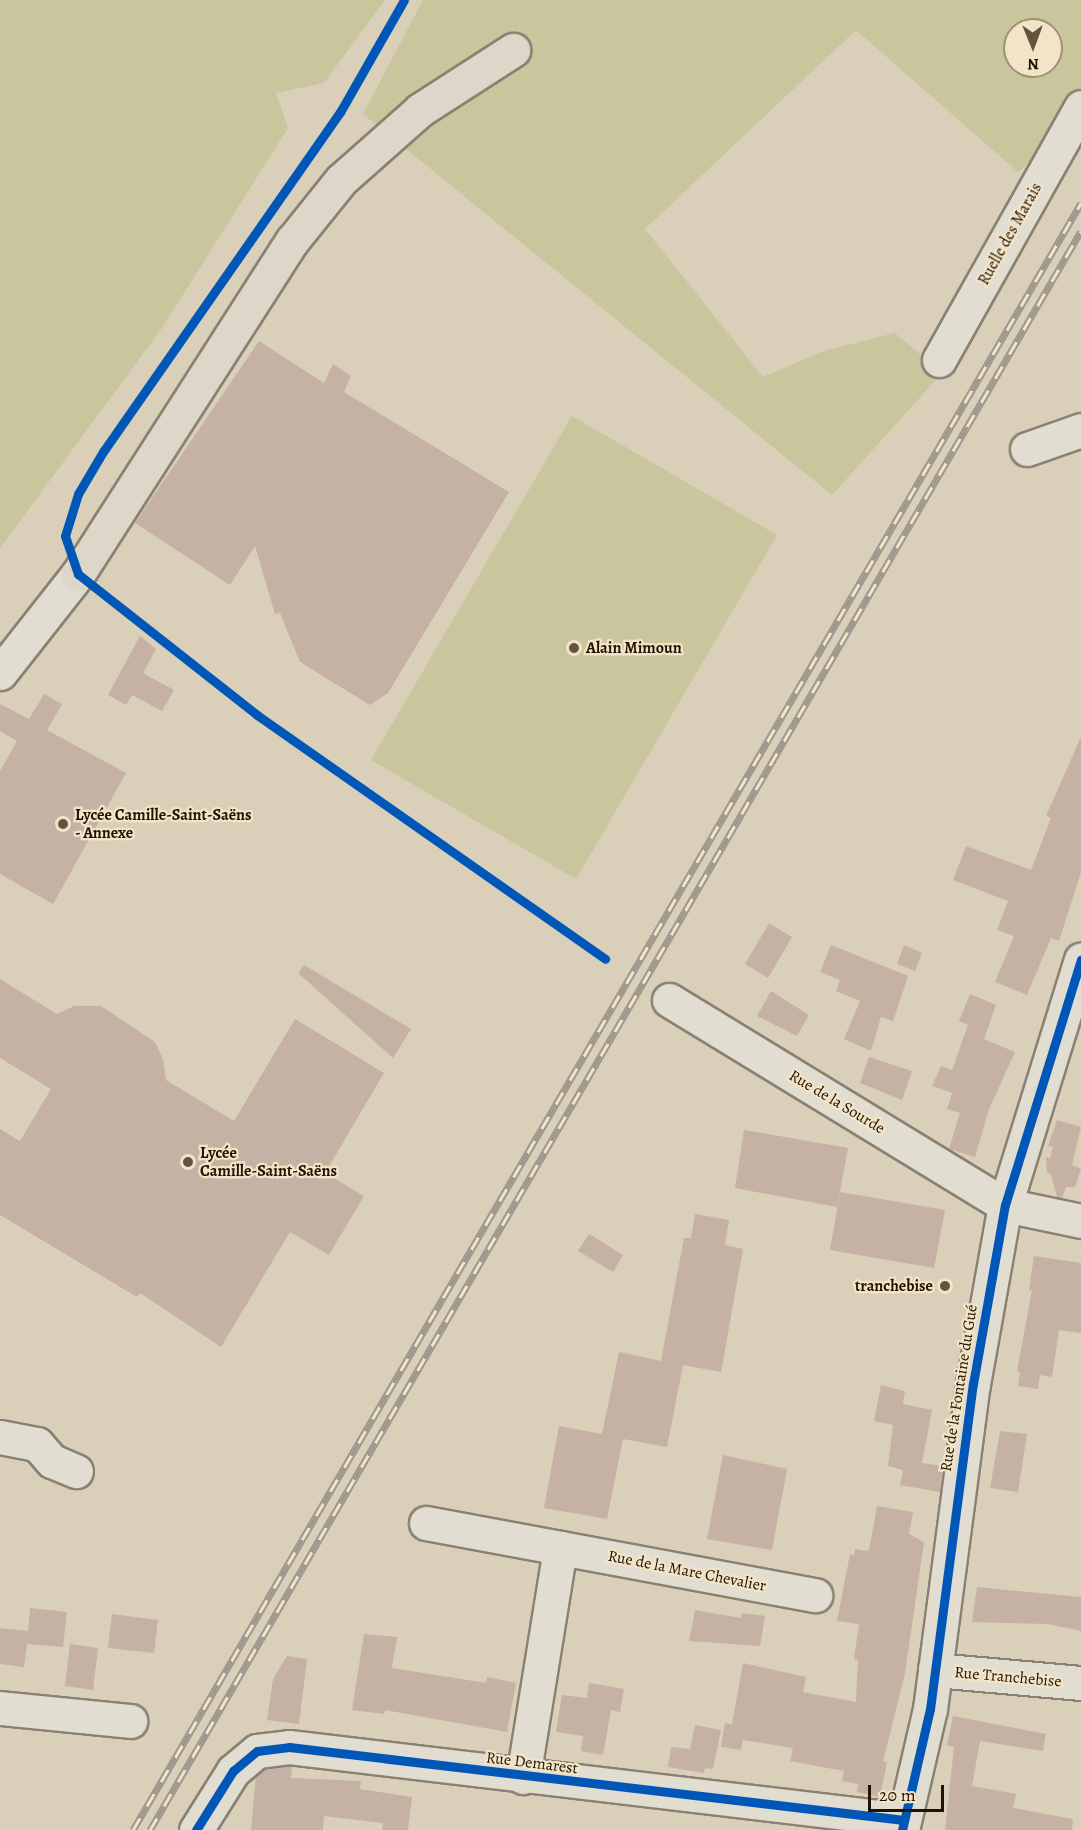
<!DOCTYPE html>
<meta charset="utf-8">
<style>
body{margin:0}
#map{position:relative;width:1081px;height:1830px;overflow:hidden;background:#dacfb8;font-family:Alegreya,serif}
div>[style]{position:absolute}
.green>*{inset:0;background:#c9c59c}
.building>*{inset:0;background:#c5b2a4}
.roads{filter:drop-shadow(2px 0 #898172) drop-shadow(-2px 0 #898172) drop-shadow(0 2px #898172) drop-shadow(0 -2px #898172)}
.minor>*{height:33px;margin:-16.5px;padding:0 16.5px;transform-origin:16.5px;border-radius:16.5px;background:#e2ddd1}
.major>*{height:33px;margin:-16.5px;padding:0 16.5px;transform-origin:16.5px;border-radius:16.5px;background:#ddd7c9}
.rail>*{height:7px;margin-top:-3.5px;transform-origin:0;background:repeating-linear-gradient(90deg,#f1e4c7 0 14px,#9d978d 0 28px);box-sizing:border-box;border-block:2px solid #9d978d}
.cycleway>*{height:9px;margin:-4.5px;padding:0 4.5px;transform-origin:4.5px;border-radius:4.5px;background:#0057b8}
.dots>*{width:16px;height:16px;translate:-50% -50%;box-sizing:border-box;border:3px solid #f1e4c7;border-radius:50%}
span{translate:-50% -50%;white-space:nowrap;text-align:center;line-height:1.15;-webkit-text-stroke:4.5px #f1e4c7;paint-order:stroke}
.street-label{font-size:16px;color:#231102}
.poi-label{font-size:16px;color:#231102;font-weight:700}
.left{translate:0 -50%;text-align:left}
.right{translate:-100% -50%;text-align:right}
.north{position:absolute;left:1003px;top:18px;width:60px;height:60px;box-sizing:border-box;background:#f1e4c7;border:2px solid #9f9078;border-radius:50%;rotate:179deg;font-size:16px;font-weight:700;line-height:24px;text-align:center;color:#231102}
.north::after{content:'';display:block;margin:auto;width:21px;height:27px;background:#635442;clip-path:polygon(50% 0,100% 100%,50% 72%,0 100%)}
.scale{position:absolute;left:868px;top:1785px;width:76px;height:27px;box-sizing:border-box;border:3px solid #231102;border-top:0;padding-left:8px;font-size:18px;line-height:21px;white-space:nowrap;color:#231102;-webkit-text-stroke:4px #f1e4c7;paint-order:stroke}
</style>
<div id="map">
<div class="green">
<i style="clip-path:polygon(0 0,385px 0,324px 83px,276px 93px,288px 128px,162px 328px,0 548px)"></i>
<i style="clip-path:polygon(evenodd,423px 0,1081px 0,1081px 115px,1018px 172px,856px 30px,645px 229px,763px 377px,824px 351px,895px 333px,942px 373px,832px 495px,363px 114px,423px 0,1015px 30px,1051px 30px,1051px 66px,1015px 66px,1015px 30px)"></i>
<i style="clip-path:polygon(572px 416px,777px 535px,576px 879px,371px 760px)"></i>
</div>
<div class="building">
<i style="clip-path:polygon(259px 341px,324px 383px,333px 364px,351px 376px,344px 392px,509px 492px,388px 693px,370px 705px,300px 662px,280px 613px,275px 614px,255px 546px,230px 585px,135px 523px)"></i>
<i style="clip-path:polygon(140px 636px,156px 649px,143px 673px,174px 690px,162px 711px,132px 695px,126px 705px,108px 695px)"></i>
<i style="clip-path:polygon(44px 694px,62px 704px,47px 730px,126px 773px,53px 904px,0 874px,0 771px,17px 741px,0 731px,0 704px,29px 719px)"></i>
<i style="clip-path:polygon(1081px 737px,1081px 872px,1059px 941px,1051px 938px,1027px 995px,995px 982px,1014px 936px,997px 930px,1008px 901px,953px 880px,966px 846px,1031px 870px,1051px 818px,1046px 816px)"></i>
<i style="clip-path:polygon(769px 923px,792px 937px,768px 978px,745px 964px)"></i>
<i style="clip-path:polygon(831px 945px,908px 976px,893px 1021px,881px 1017px,871px 1051px,844px 1039px,860px 1001px,836px 991px,840px 980px,820px 972px)"></i>
<i style="clip-path:polygon(904px 945px,922px 953px,915px 971px,897px 964px)"></i>
<i style="clip-path:polygon(304px 965px,411px 1029px,393px 1058px,298px 973px)"></i>
<i style="clip-path:polygon(0 979px,57px 1014px,74px 1006px,101px 1006px,155px 1042px,163px 1059px,166px 1080px,234px 1121px,295px 1019px,384px 1073px,325px 1173px,364px 1196px,329px 1255px,290px 1232px,221px 1347px,140px 1293px,137px 1297px,0 1215px,0 1129px,20px 1141px,51px 1089px,0 1058px)"></i>
<i style="clip-path:polygon(771px 991px,809px 1015px,797px 1036px,757px 1016px)"></i>
<i style="clip-path:polygon(970px 994px,996px 1005px,984px 1039px,1015px 1052px,989px 1109px,975px 1157px,949px 1149px,960px 1113px,947px 1109px,952px 1093px,932px 1086px,941px 1066px,952px 1070px,968px 1025px,959px 1021px)"></i>
<i style="clip-path:polygon(869px 1057px,912px 1071px,902px 1100px,860px 1083px)"></i>
<i style="clip-path:polygon(1057px 1120px,1081px 1127px,1072px 1165px,1081px 1169px,1075px 1187px,1066px 1187px,1062px 1198px,1057px 1197px,1051px 1174px,1047px 1173px,1046px 1157px,1050px 1158px,1053px 1147px,1048px 1146px)"></i>
<i style="clip-path:polygon(744px 1130px,848px 1148px,837px 1207px,735px 1188px)"></i>
<i style="clip-path:polygon(840px 1192px,945px 1210px,934px 1268px,830px 1250px)"></i>
<i style="clip-path:polygon(695px 1214px,729px 1220px,725px 1245px,743px 1249px,721px 1372px,683px 1365px,667px 1447px,623px 1439px,607px 1519px,544px 1508px,559px 1426px,602px 1434px,619px 1352px,661px 1361px,684px 1238px,691px 1238px)"></i>
<i style="clip-path:polygon(589px 1234px,623px 1255px,613px 1272px,578px 1251px)"></i>
<i style="clip-path:polygon(1034px 1256px,1081px 1263px,1081px 1333px,1059px 1330px,1052px 1377px,1040px 1375px,1038px 1389px,1018px 1386px,1020px 1372px,1017px 1371px,1032px 1290px,1029px 1290px)"></i>
<i style="clip-path:polygon(881px 1385px,905px 1391px,903px 1404px,932px 1410px,922px 1463px,943px 1466px,940px 1492px,900px 1485px,903px 1470px,888px 1466px,893px 1425px,874px 1421px)"></i>
<i style="clip-path:polygon(1000px 1431px,1027px 1434px,1018px 1492px,990px 1488px)"></i>
<i style="clip-path:polygon(723px 1455px,787px 1469px,772px 1550px,707px 1539px)"></i>
<i style="clip-path:polygon(877px 1506px,913px 1512px,909px 1534px,924px 1542px,905px 1673px,883px 1762px,887px 1762px,880px 1797px,857px 1792px,858px 1784px,842px 1781px,844px 1771px,790px 1761px,793px 1748px,743px 1740px,741px 1750px,721px 1747px,725px 1723px,732px 1724px,743px 1663px,806px 1677px,803px 1692px,856px 1702px,858px 1660px,854px 1659px,859px 1624px,837px 1621px,850px 1554px,854px 1555px,855px 1549px,869px 1551px)"></i>
<i style="clip-path:polygon(977px 1587px,1081px 1597px,1081px 1631px,1048px 1624px,972px 1622px)"></i>
<i style="clip-path:polygon(30px 1608px,67px 1612px,63px 1647px,27px 1644px,24px 1667px,0 1664px,0 1628px,28px 1631px)"></i>
<i style="clip-path:polygon(695px 1610px,741px 1618px,742px 1613px,765px 1616px,760px 1646px,689px 1641px)"></i>
<i style="clip-path:polygon(112px 1614px,158px 1620px,154px 1653px,108px 1648px)"></i>
<i style="clip-path:polygon(364px 1634px,397px 1637px,392px 1668px,486px 1683px,487px 1677px,516px 1683px,507px 1732px,385px 1710px,384px 1714px,352px 1710px)"></i>
<i style="clip-path:polygon(70px 1644px,98px 1648px,93px 1690px,65px 1686px)"></i>
<i style="clip-path:polygon(287px 1656px,307px 1659px,299px 1724px,267px 1720px,273px 1679px)"></i>
<i style="clip-path:polygon(589px 1683px,624px 1689px,620px 1712px,611px 1710px,603px 1755px,581px 1751px,583px 1736px,556px 1732px,562px 1695px,587px 1698px)"></i>
<i style="clip-path:polygon(953px 1716px,1046px 1734px,1043px 1751px,980px 1741px,972px 1786px,1016px 1794px,1013px 1808px,1073px 1819px,1072px 1830px,945px 1830px,954px 1747px,947px 1745px)"></i>
<i style="clip-path:polygon(695px 1725px,721px 1730px,713px 1769px,705px 1768px,704px 1773px,668px 1767px,671px 1747px,690px 1749px)"></i>
<i style="clip-path:polygon(292px 1766px,291px 1778px,361px 1781px,360px 1789px,412px 1797px,408px 1830px,382px 1830px,383px 1823px,324px 1816px,323px 1830px,251px 1830px,256px 1776px,265px 1769px)"></i>
</div>
<div class="roads">
<div class="minor">
<i style="left:939px;top:360px;width:290px;rotate:-60.7deg"></i>
<i style="left:1027px;top:449px;width:57px;rotate:-19.4deg"></i>
<i style="left:0;top:673px;width:126px;rotate:-51.8deg"></i>
<i style="left:669px;top:1000px;width:394px;rotate:31.4deg"></i>
<i style="left:1005px;top:1205px;width:78px;rotate:11.9deg"></i>
<i style="left:0;top:1437px;width:38px;rotate:11deg"></i>
<i style="left:37px;top:1444px;width:23px;rotate:49deg"></i>
<i style="left:52px;top:1461px;width:26px;rotate:23deg"></i>
<i style="left:426px;top:1523px;width:396px;rotate:10.5deg"></i>
<i style="left:935px;top:1670px;width:147px;rotate:5.1deg"></i>
<i style="left:0;top:1708px;width:131px;rotate:5.7deg"></i>
<i style="left:523px;top:1777px;width:232px;rotate:-80.8deg"></i>
<i style="left:196px;top:1830px;width:70px;rotate:-57.9deg"></i>
<i style="left:233px;top:1771px;width:31px;rotate:-40deg"></i>
<i style="left:257px;top:1751px;width:32px;rotate:-7deg"></i>
<i style="left:289px;top:1747px;width:619px;rotate:6.77deg"></i>
<i style="left:902px;top:1830px;width:124px;rotate:-77deg"></i>
<i style="left:930px;top:1709px;width:328px;rotate:-82.5deg"></i>
<i style="left:973px;top:1384px;width:182px;rotate:-79.9deg"></i>
<i style="left:1005px;top:1205px;width:257px;rotate:-72.8deg"></i>
</div>
<div class="major">
<i style="left:78px;top:574px;width:396px;rotate:-57.3deg"></i>
<i style="left:292px;top:241px;width:78px;rotate:-51.2deg"></i>
<i style="left:341px;top:180px;width:106px;rotate:-41.5deg"></i>
<i style="left:420px;top:110px;width:111px;rotate:-32.8deg"></i>
</div>
</div>
<div class="rail">
<i style="left:133px;top:1830px;width:1883px;rotate:-59.77deg"></i>
<i style="left:150px;top:1830px;width:1850px;rotate:-59.79deg"></i>
</div>
<div class="cycleway">
<i style="left:404px;top:0;width:129px;rotate:119.7deg"></i>
<i style="left:340px;top:112px;width:412px;rotate:124.9deg"></i>
<i style="left:104px;top:450px;width:51px;rotate:120.6deg"></i>
<i style="left:78px;top:494px;width:44px;rotate:107.2deg"></i>
<i style="left:65px;top:536px;width:40px;rotate:71.1deg"></i>
<i style="left:78px;top:574px;width:228px;rotate:38.2deg"></i>
<i style="left:257px;top:715px;width:425px;rotate:35deg"></i>
<i style="left:196px;top:1830px;width:70px;rotate:-57.9deg"></i>
<i style="left:233px;top:1771px;width:31px;rotate:-40deg"></i>
<i style="left:257px;top:1751px;width:32px;rotate:-7deg"></i>
<i style="left:289px;top:1747px;width:619px;rotate:6.77deg"></i>
<i style="left:902px;top:1830px;width:124px;rotate:-77deg"></i>
<i style="left:930px;top:1709px;width:328px;rotate:-82.5deg"></i>
<i style="left:973px;top:1384px;width:182px;rotate:-79.9deg"></i>
<i style="left:1005px;top:1205px;width:257px;rotate:-72.8deg"></i>
</div>
<div class="dots">
<i style="left:574px;top:648px;background:#635442"></i>
<i style="left:63px;top:824px;background:#635442"></i>
<i style="left:188px;top:1162px;background:#635442"></i>
<i style="left:945px;top:1286px;background:#635442"></i>
</div>
<div class="street-label">
<span style="left:1010px;top:234px;rotate:-61deg">Ruelle des Marais</span>
<span style="left:837px;top:1102px;rotate:31deg">Rue de la Sourde</span>
<span style="left:959px;top:1388px;rotate:-81deg">Rue de la Fontaine du Gué</span>
<span style="left:687px;top:1571px;rotate:11deg">Rue de la Mare Chevalier</span>
<span style="left:1008px;top:1677px;rotate:5deg">Rue Tranchebise</span>
<span style="left:532px;top:1763px;rotate:7deg">Rue Demarest</span>
</div>
<div class="poi-label">
<span class="left" style="left:586px;top:648px">Alain Mimoun</span>
<span class="left" style="left:75px;top:824px">Lycée Camille-Saint-Saëns<br>- Annexe</span>
<span class="left" style="left:200px;top:1162px">Lycée<br>Camille-Saint-Saëns</span>
<span class="right" style="left:933px;top:1286px">tranchebise</span>
</div>
<div class="north">N</div>
<div class="scale">20 m</div>
</div>
